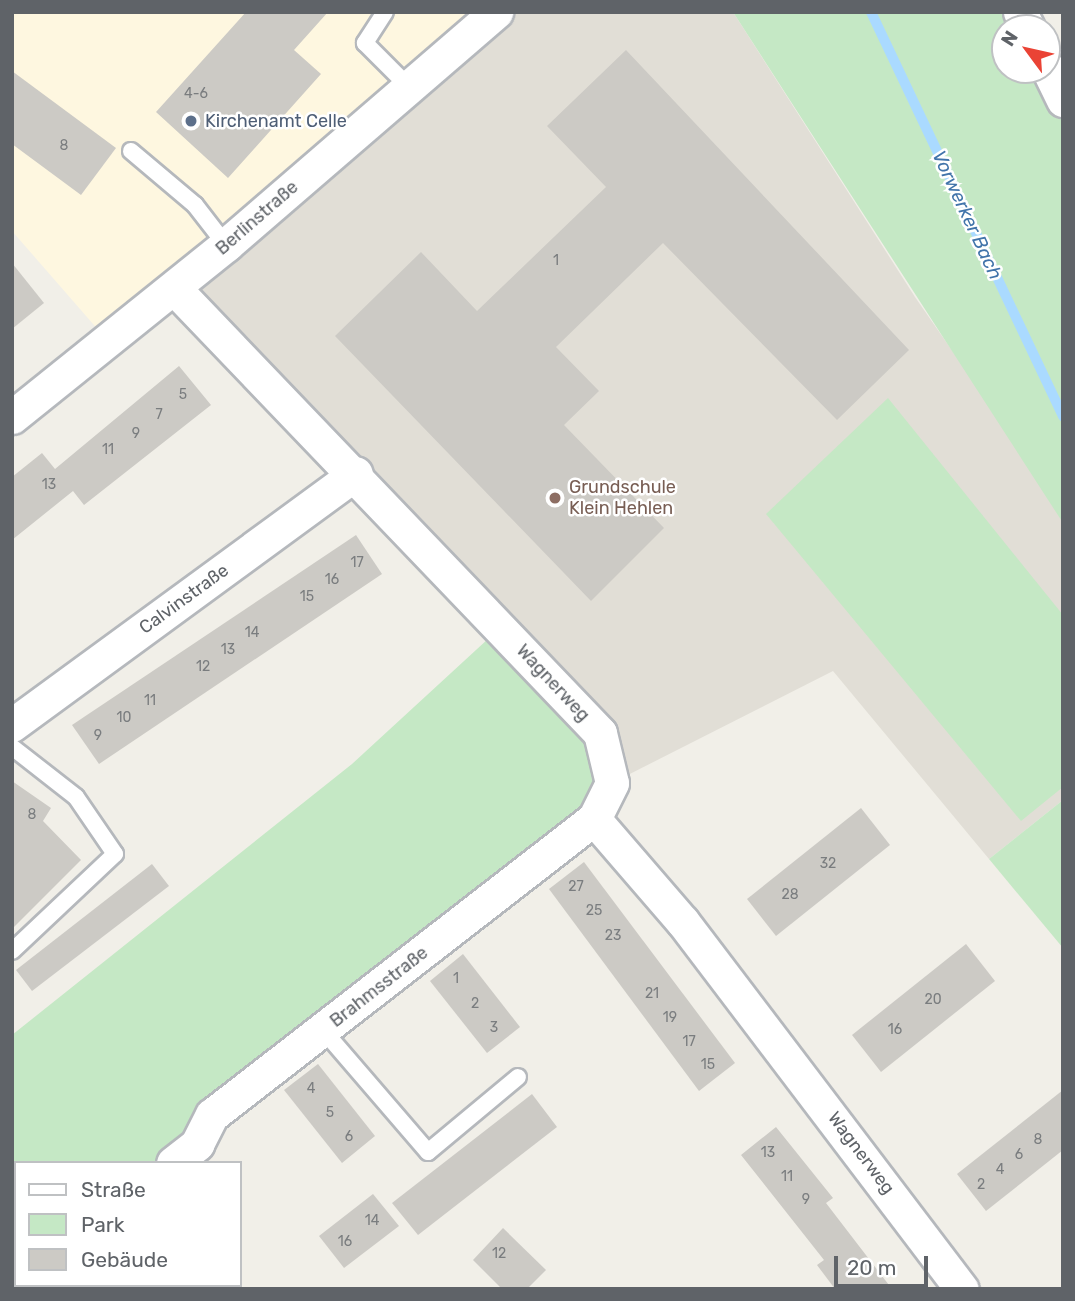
<!DOCTYPE html>
<meta charset="utf-8">
<style>
body{margin:0}
#map{position:relative;width:1075px;height:1301px;overflow:hidden;background:#f1efe8;font-family:Rubik,sans-serif}
div>[style]{position:absolute}
.commercial>*{inset:0;background:#fef7e0}
.education>*{inset:0;background:#e1ded6}
.green>*{inset:0;background:#c5e8c5}
.stream>*{height:10px;margin:-5px;padding:0 5px;transform-origin:5px;border-radius:5px;background:#aadaff}
.building>*{inset:0;background:#cccac5}
.roads{filter:drop-shadow(2px 0 #b5b8bc) drop-shadow(-2px 0 #b5b8bc) drop-shadow(0 2px #b5b8bc) drop-shadow(0 -2px #b5b8bc)}
.service>*{height:16px;margin:-8px;padding:0 8px;transform-origin:8px;border-radius:8px;background:#fff}
.minor>*{height:33px;margin:-16.5px;padding:0 16.5px;transform-origin:16.5px;border-radius:16.5px;background:#fff}
.dots>*{width:19px;height:19px;translate:-50% -50%;box-sizing:border-box;border:4px solid #fff;border-radius:50%}
span{translate:-50% -50%;white-space:nowrap;text-align:center;line-height:1.15;-webkit-text-stroke:5px #fff;paint-order:stroke}
.number-label{font-size:14px;color:#7a7d7f}
.number-label span{-webkit-text-stroke-width:0}
.service-label{font-size:18px;color:#4e5e75}
.left{translate:0 -50%;text-align:left}
.street-label{font-size:18px;color:#5f6368}
.education-label{font-size:18px;color:#785e54}
.water-label{font-size:19px;color:#4174aa;font-style:italic}
.frame{position:absolute;inset:0;border:14px solid #5f6368;pointer-events:none}
.legend{position:absolute;left:14px;top:1161px;width:228px;height:126px;box-sizing:border-box;background:#fff;border:2px solid #bfc1c3;margin:0;padding:9px 12px;list-style:none;font-size:21px;color:#5f6368}
.legend li{display:flex;align-items:center;gap:14px;height:35px}
.legend b{width:35px;border:2px solid #bfc1c3}
.north{position:absolute;left:991px;top:14px;width:70px;height:70px;box-sizing:border-box;background:#fff;border:2px solid #bfc1c3;border-radius:50%;rotate:303deg;font-size:19px;font-weight:700;line-height:28px;text-align:center;color:#5f6368}
.north::after{content:'';display:block;margin:auto;width:24px;height:32px;background:#ea4335;clip-path:polygon(50% 0,100% 100%,50% 72%,0 100%)}
.scale{position:absolute;left:834px;top:1256px;width:94px;height:32px;box-sizing:border-box;border:4px solid #5f6368;border-top:0;padding-left:9px;font-size:21px;line-height:24px;white-space:nowrap;color:#5f6368;-webkit-text-stroke:5px #fff;paint-order:stroke}
</style>
<div id="map">
<div class="commercial">
<i style="clip-path:polygon(12px 12px,497px 12px,107px 340px,12px 231px)"></i>
</div>
<div class="education">
<i style="clip-path:polygon(496px 12px,733px 12px,915px 297px,1023px 453px,1063px 523px,1063px 800px,989px 859px,833px 671px,612px 783px,600px 733px,174px 288px)"></i>
</div>
<div class="green">
<i style="clip-path:polygon(733px 12px,1020px 12px,1028px 28px,1005px 28px,1005px 70px,1047px 70px,1063px 100px,1063px 523px)"></i>
<i style="clip-path:polygon(888px 398px,1063px 615px,1063px 787px,1021px 821px,766px 514px)"></i>
<i style="clip-path:polygon(501px 627px,600px 733px,612px 783px,173px 1163px,16px 1163px,12px 1287px,12px 1035px,352px 764px)"></i>
<i style="clip-path:polygon(1063px 800px,1063px 948px,989px 859px)"></i>
</div>
<div class="stream">
<i style="left:871px;top:12px;width:448px;rotate:64.6deg"></i>
</div>
<div class="building">
<i style="clip-path:polygon(246px 12px,328px 12px,294px 50px,321px 74px,228px 178px,156px 112px)"></i>
<i style="clip-path:polygon(626px 50px,909px 350px,837px 420px,663px 243px,556px 347px,599px 391px,564px 425px,664px 528px,591px 601px,335px 336px,421px 252px,477px 311px,606px 187px,547px 126px)"></i>
<i style="clip-path:polygon(12px 71px,116px 148px,81px 195px,12px 144px)"></i>
<i style="clip-path:polygon(12px 263px,44px 303px,12px 329px)"></i>
<i style="clip-path:polygon(179px 366px,211px 405px,84px 505px,73px 491px,12px 540px,12px 477px,42px 453px,55px 469px)"></i>
<i style="clip-path:polygon(356px 535px,382px 574px,99px 764px,72px 725px)"></i>
<i style="clip-path:polygon(12px 781px,51px 808px,43px 821px,81px 860px,12px 929px)"></i>
<i style="clip-path:polygon(861px 808px,890px 845px,776px 936px,747px 899px)"></i>
<i style="clip-path:polygon(584px 862px,735px 1063px,699px 1091px,549px 889px)"></i>
<i style="clip-path:polygon(152px 864px,169px 886px,32px 991px,16px 970px)"></i>
<i style="clip-path:polygon(966px 944px,995px 981px,881px 1072px,852px 1035px)"></i>
<i style="clip-path:polygon(463px 954px,520px 1027px,487px 1053px,430px 981px)"></i>
<i style="clip-path:polygon(318px 1064px,375px 1136px,342px 1163px,284px 1090px)"></i>
<i style="clip-path:polygon(1063px 1090px,1063px 1150px,986px 1211px,957px 1174px)"></i>
<i style="clip-path:polygon(532px 1094px,557px 1127px,418px 1235px,392px 1203px)"></i>
<i style="clip-path:polygon(776px 1127px,833px 1198px,826px 1203px,892px 1289px,835px 1289px,817px 1265px,824px 1260px,741px 1155px)"></i>
<i style="clip-path:polygon(373px 1194px,399px 1226px,344px 1268px,319px 1236px)"></i>
<i style="clip-path:polygon(503px 1228px,546px 1270px,527px 1289px,502px 1289px,473px 1260px)"></i>
</div>
<div class="roads">
<div class="service">
<i style="left:385px;top:12px;width:37px;rotate:123deg"></i>
<i style="left:365px;top:43px;width:62px;rotate:45deg"></i>
<i style="left:131px;top:151px;width:84px;rotate:40.2deg"></i>
<i style="left:195px;top:205px;width:51px;rotate:52.2deg"></i>
<i style="left:12px;top:747px;width:81px;rotate:38deg"></i>
<i style="left:76px;top:797px;width:69px;rotate:55.6deg"></i>
<i style="left:115px;top:854px;width:141px;rotate:136.7deg"></i>
<i style="left:323px;top:1030px;width:161px;rotate:49.3deg"></i>
<i style="left:428px;top:1152px;width:117px;rotate:-39.8deg"></i>
</div>
<div class="minor">
<i style="left:1020px;top:12px;width:18px;rotate:63deg"></i>
<i style="left:1047px;top:67px;width:37px;rotate:64deg"></i>
<i style="left:174px;top:288px;width:616px;rotate:46.25deg"></i>
<i style="left:600px;top:733px;width:51px;rotate:76.5deg"></i>
<i style="left:612px;top:783px;width:40px;rotate:116.6deg"></i>
<i style="left:594px;top:819px;width:136px;rotate:49.2deg"></i>
<i style="left:683px;top:922px;width:461px;rotate:52.8deg"></i>
<i style="left:12px;top:417px;width:275px;rotate:-38.8deg"></i>
<i style="left:226px;top:245px;width:357px;rotate:-40.8deg"></i>
<i style="left:12px;top:725px;width:426px;rotate:-36.2deg"></i>
<i style="left:173px;top:1163px;width:31px;rotate:-38deg"></i>
<i style="left:197px;top:1144px;width:33px;rotate:-63deg"></i>
<i style="left:212px;top:1115px;width:483px;rotate:-37.8deg"></i>
<i style="left:12px;top:1287px;width:5px;rotate:-37deg"></i>
</div>
</div>
<div class="dots">
<i style="left:191px;top:121px;background:#5c6f8a"></i>
<i style="left:555px;top:498px;background:#8d6e63"></i>
</div>
<div class="number-label">
<span style="left:196px;top:94px">4-6</span>
<span style="left:64px;top:146px">8</span>
<span style="left:556px;top:261px">1</span>
<span style="left:183px;top:395px">5</span>
<span style="left:159px;top:415px">7</span>
<span style="left:136px;top:434px">9</span>
<span style="left:108px;top:450px">11</span>
<span style="left:49px;top:485px">13</span>
<span style="left:357px;top:563px">17</span>
<span style="left:332px;top:580px">16</span>
<span style="left:307px;top:597px">15</span>
<span style="left:252px;top:633px">14</span>
<span style="left:228px;top:650px">13</span>
<span style="left:203px;top:667px">12</span>
<span style="left:150px;top:701px">11</span>
<span style="left:124px;top:718px">10</span>
<span style="left:98px;top:736px">9</span>
<span style="left:32px;top:815px">8</span>
<span style="left:828px;top:864px">32</span>
<span style="left:576px;top:887px">27</span>
<span style="left:790px;top:895px">28</span>
<span style="left:594px;top:911px">25</span>
<span style="left:613px;top:936px">23</span>
<span style="left:456px;top:979px">1</span>
<span style="left:652px;top:994px">21</span>
<span style="left:933px;top:1000px">20</span>
<span style="left:475px;top:1004px">2</span>
<span style="left:670px;top:1018px">19</span>
<span style="left:494px;top:1028px">3</span>
<span style="left:895px;top:1030px">16</span>
<span style="left:689px;top:1042px">17</span>
<span style="left:708px;top:1065px">15</span>
<span style="left:311px;top:1089px">4</span>
<span style="left:330px;top:1113px">5</span>
<span style="left:349px;top:1137px">6</span>
<span style="left:1038px;top:1140px">8</span>
<span style="left:768px;top:1153px">13</span>
<span style="left:1019px;top:1155px">6</span>
<span style="left:1000px;top:1170px">4</span>
<span style="left:787px;top:1177px">11</span>
<span style="left:981px;top:1185px">2</span>
<span style="left:806px;top:1200px">9</span>
<span style="left:372px;top:1221px">14</span>
<span style="left:345px;top:1242px">16</span>
<span style="left:499px;top:1254px">12</span>
</div>
<div class="service-label">
<span class="left" style="left:205px;top:121px">Kirchenamt Celle</span>
</div>
<div class="street-label">
<span style="left:257px;top:218px;rotate:-41deg">Berlinstraße</span>
<span style="left:184px;top:599px;rotate:-36deg">Calvinstraße</span>
<span style="left:553px;top:683px;rotate:47deg">Wagnerweg</span>
<span style="left:379px;top:987px;rotate:-38deg">Brahmsstraße</span>
<span style="left:861px;top:1153px;rotate:53deg">Wagnerweg</span>
</div>
<div class="education-label">
<span class="left" style="left:569px;top:498px">Grundschule<br>Klein Hehlen</span>
</div>
<div class="water-label">
<span style="left:967px;top:215px;rotate:65deg">Vorwerker Bach</span>
</div>
<div class="frame"></div>
<ul class="legend">
<li><b style="height:9px;background:#fff"></b>Straße</li>
<li><b style="height:19px;background:#c5e8c5"></b>Park</li>
<li><b style="height:19px;background:#cccac5"></b>Gebäude</li>
</ul>
<div class="north">N</div>
<div class="scale">20 m</div>
</div>
